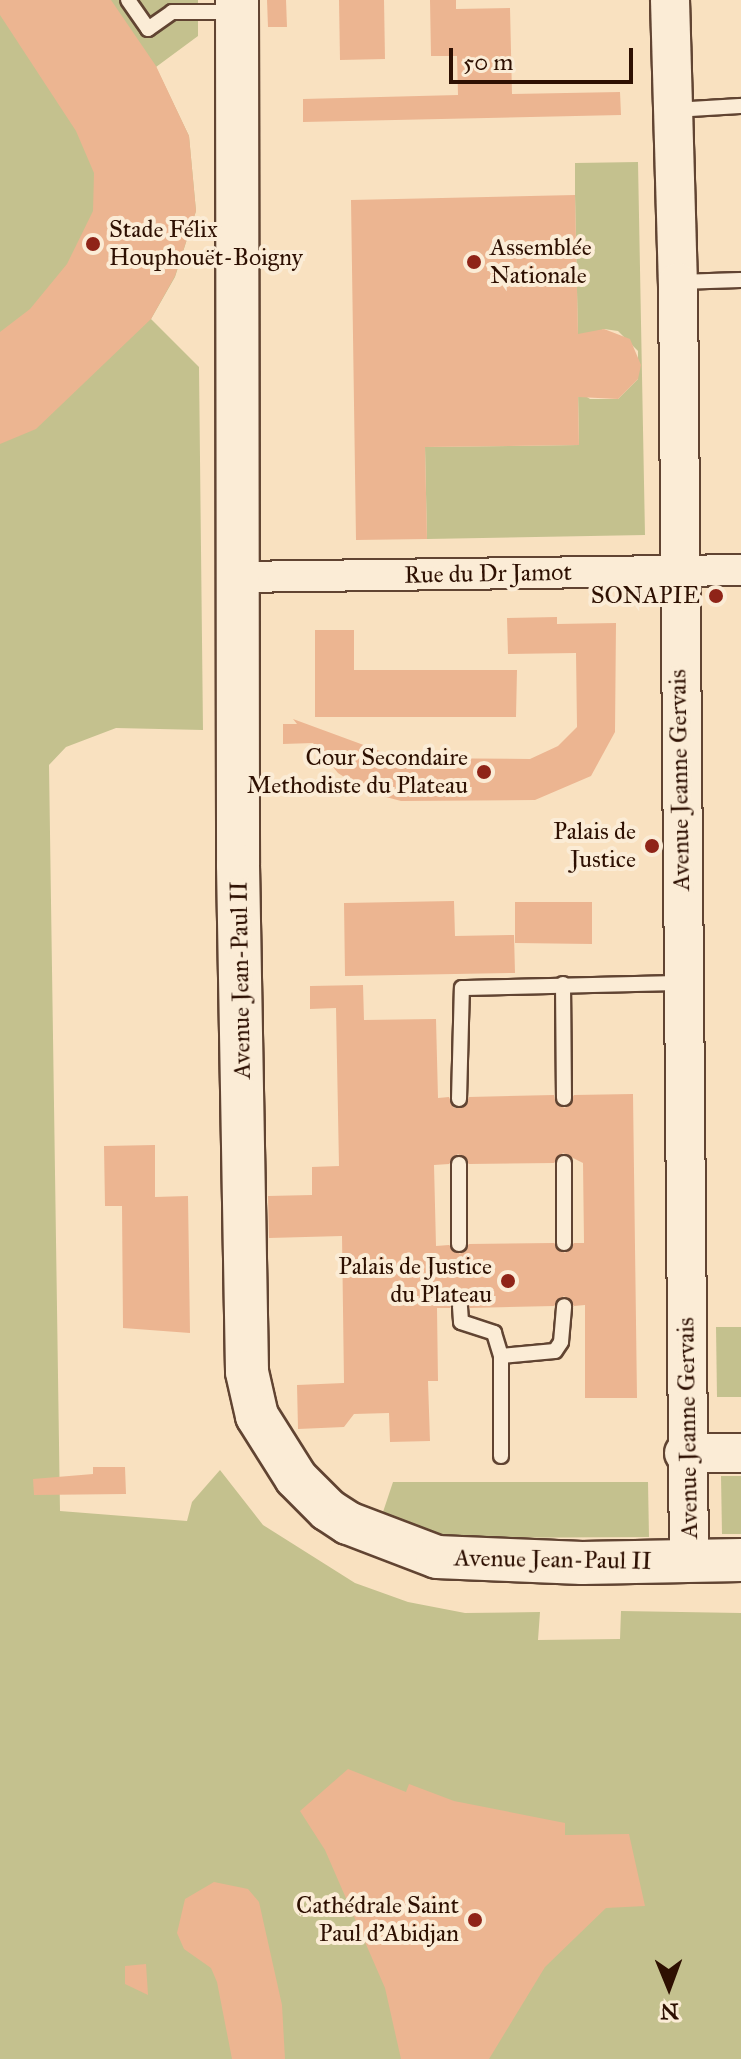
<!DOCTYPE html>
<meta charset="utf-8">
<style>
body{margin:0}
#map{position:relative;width:741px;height:2059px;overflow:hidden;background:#f9e1c0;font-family:"IM FELL Great Primer",serif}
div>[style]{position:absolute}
.green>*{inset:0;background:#c4c18e}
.building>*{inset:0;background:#ecb591}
.roads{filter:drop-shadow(2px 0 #614432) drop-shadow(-2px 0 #614432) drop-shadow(0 2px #614432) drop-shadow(0 -2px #614432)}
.service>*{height:14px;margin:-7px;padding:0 7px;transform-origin:7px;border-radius:7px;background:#fbecd6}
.minor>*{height:30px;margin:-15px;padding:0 15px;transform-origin:15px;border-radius:15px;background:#fbecd6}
.tertiary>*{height:38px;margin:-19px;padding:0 19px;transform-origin:19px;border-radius:19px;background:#fbecd6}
.secondary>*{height:42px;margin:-21px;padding:0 21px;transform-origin:21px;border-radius:21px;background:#fbecd6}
.dots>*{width:22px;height:22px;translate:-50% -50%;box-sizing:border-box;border:4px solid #fbecd6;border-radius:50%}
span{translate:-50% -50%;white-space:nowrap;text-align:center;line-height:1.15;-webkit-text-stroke:8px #fbecd6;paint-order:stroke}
.poi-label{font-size:24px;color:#2e1002}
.left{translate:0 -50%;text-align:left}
.right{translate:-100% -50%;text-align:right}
.street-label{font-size:24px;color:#2e1002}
.north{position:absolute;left:629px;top:1947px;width:80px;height:80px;-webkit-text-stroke:6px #fbecd6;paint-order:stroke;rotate:179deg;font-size:22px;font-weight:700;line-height:32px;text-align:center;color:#2e1002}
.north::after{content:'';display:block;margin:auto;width:28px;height:36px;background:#2e1002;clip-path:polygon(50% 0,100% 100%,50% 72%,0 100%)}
.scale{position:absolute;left:449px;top:48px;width:184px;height:36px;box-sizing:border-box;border:4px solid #2e1002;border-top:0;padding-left:10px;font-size:24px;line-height:28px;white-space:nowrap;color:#2e1002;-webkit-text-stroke:6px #fbecd6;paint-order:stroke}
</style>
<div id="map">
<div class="green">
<i style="clip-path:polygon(0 0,198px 0,198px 36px,156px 67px,189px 136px,196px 211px,175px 277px,151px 319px,199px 367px,203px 730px,116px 728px,66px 747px,49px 765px,60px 1511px,187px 1521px,192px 1502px,220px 1470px,263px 1525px,355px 1583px,408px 1602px,465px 1613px,540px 1612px,538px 1640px,620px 1639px,621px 1611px,741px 1613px,741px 2059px,0 2059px)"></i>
<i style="clip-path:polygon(638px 162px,645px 535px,427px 539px,425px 447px,579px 445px,578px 391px,590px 399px,618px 399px,638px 379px,638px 351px,618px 331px,604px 329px,578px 340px,575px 195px,575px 163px)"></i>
<i style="clip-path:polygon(716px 1327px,741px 1327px,741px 1397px,717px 1397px)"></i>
<i style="clip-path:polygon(721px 1476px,741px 1476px,741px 1534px,722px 1534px)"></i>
<i style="clip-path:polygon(393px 1482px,648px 1482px,649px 1537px,459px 1538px,410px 1529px,381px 1518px)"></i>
</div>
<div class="building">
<i style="clip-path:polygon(0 0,111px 0,156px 66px,189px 136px,196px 211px,175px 276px,151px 319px,36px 429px,0 444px,0 332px,30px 309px,67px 264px,93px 211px,94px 173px,76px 131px,0 15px)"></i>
<i style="clip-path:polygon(267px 0,286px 0,287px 27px,268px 27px)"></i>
<i style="clip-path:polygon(339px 0,384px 0,385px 59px,340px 60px)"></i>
<i style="clip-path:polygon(430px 0,456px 0,456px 9px,510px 8px,512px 94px,620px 92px,621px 115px,303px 122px,303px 99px,458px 95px,457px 56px,431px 56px)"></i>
<i style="clip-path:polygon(575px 195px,578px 334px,604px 329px,630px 339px,641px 365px,638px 379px,618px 399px,578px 397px,579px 445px,425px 447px,427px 539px,356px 540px,351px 200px)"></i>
<i style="clip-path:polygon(557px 617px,557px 624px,616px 623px,615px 732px,591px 776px,535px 800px,401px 801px,367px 792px,338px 773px,313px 743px,283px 744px,283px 724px,297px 724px,293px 719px,399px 758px,530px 759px,558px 746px,577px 727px,576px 653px,508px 654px,507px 618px)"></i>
<i style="clip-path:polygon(315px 630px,354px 630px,354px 670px,517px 670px,516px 717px,315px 717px)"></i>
<i style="clip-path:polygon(454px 901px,455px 936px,514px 935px,515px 973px,345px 976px,344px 903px)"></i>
<i style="clip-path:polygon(515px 902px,592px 902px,592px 944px,515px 943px)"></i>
<i style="clip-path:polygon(evenodd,363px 985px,364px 1020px,436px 1019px,438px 1098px,449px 1097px,454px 1108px,464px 1107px,469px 1097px,554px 1095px,556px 1104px,565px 1108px,574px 1095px,633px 1094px,637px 1398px,585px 1398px,585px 1305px,574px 1306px,564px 1296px,554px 1306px,470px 1308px,459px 1297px,450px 1308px,437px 1308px,438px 1381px,428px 1381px,430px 1441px,390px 1442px,389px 1413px,354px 1414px,344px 1427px,298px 1429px,297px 1385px,344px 1383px,342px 1236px,269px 1238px,268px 1196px,312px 1195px,312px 1167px,339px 1166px,336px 1008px,310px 1009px,310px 986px,363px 985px,563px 1153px,583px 1163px,584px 1243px,574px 1243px,565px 1253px,554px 1243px,469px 1244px,460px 1254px,449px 1245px,436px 1246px,434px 1165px,449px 1164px,458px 1154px,469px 1164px,554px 1163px,563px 1153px)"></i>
<i style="clip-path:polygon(155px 1145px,155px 1197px,188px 1196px,190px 1333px,123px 1328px,122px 1206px,105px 1206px,104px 1146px)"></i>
<i style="clip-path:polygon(93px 1467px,125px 1467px,126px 1494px,34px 1495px,33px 1479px,93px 1474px)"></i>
<i style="clip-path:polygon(348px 1769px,406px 1792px,409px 1784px,454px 1801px,565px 1823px,565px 1835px,629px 1834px,645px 1906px,606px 1908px,545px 1967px,489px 2059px,401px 2059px,385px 1988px,325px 1850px,300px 1811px)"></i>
<i style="clip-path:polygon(214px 1882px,248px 1889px,259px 1902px,282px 2005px,285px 2059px,232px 2059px,217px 1982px,211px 1968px,184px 1949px,177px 1933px,185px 1899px)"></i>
<i style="clip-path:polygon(146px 1964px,148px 1995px,125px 1984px,125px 1966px)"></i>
</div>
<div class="roads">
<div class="service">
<i style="left:128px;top:0;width:35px;rotate:55deg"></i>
<i style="left:148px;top:29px;width:29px;rotate:-35deg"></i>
<i style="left:172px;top:12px;width:61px"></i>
<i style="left:673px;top:110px;width:68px;rotate:-3.4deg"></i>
<i style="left:678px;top:282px;width:63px;rotate:-1.8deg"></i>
<i style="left:563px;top:984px;width:114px;rotate:89.5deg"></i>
<i style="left:459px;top:1099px;width:111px;rotate:-88.5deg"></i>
<i style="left:462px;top:988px;width:219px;rotate:-1.3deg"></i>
<i style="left:564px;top:1163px;width:80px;rotate:90deg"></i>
<i style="left:459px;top:1164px;width:80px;rotate:90deg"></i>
<i style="left:460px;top:1307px;width:15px;rotate:86deg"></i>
<i style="left:461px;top:1322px;width:35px;rotate:18deg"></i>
<i style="left:494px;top:1333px;width:24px;rotate:73deg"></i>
<i style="left:501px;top:1356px;width:100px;rotate:90deg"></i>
<i style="left:501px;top:1356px;width:54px;rotate:-5.3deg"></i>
<i style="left:555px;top:1351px;width:11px;rotate:-56deg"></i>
<i style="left:561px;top:1342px;width:36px;rotate:-85deg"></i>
</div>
<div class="minor">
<i style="left:236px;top:577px;width:505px;rotate:-0.79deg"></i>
</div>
<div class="tertiary">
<i style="left:670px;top:0;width:282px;rotate:88.4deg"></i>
<i style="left:678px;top:282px;width:1279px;rotate:89.51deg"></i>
<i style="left:684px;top:1453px;width:57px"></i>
</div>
<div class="secondary">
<i style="left:237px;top:0;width:865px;rotate:89.93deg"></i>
<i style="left:238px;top:865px;width:507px;rotate:88.98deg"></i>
<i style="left:247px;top:1372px;width:45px;rotate:77.2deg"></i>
<i style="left:257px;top:1416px;width:73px;rotate:57.8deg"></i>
<i style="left:296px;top:1478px;width:45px;rotate:45deg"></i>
<i style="left:328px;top:1510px;width:24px;rotate:33deg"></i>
<i style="left:348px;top:1523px;width:95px;rotate:20.9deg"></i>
<i style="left:437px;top:1557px;width:145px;rotate:2.4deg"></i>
<i style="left:582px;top:1563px;width:159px;rotate:-1.1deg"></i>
</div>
</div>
<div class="dots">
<i style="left:93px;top:244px;background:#8f2418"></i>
<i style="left:474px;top:262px;background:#8f2418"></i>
<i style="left:716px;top:596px;background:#8f2418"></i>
<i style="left:484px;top:772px;background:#8f2418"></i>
<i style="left:652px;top:846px;background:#8f2418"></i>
<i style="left:508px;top:1281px;background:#8f2418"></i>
<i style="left:475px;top:1920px;background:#8f2418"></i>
</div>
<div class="poi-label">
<span class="left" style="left:109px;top:244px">Stade Félix<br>Houphouët-Boigny</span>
<span class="left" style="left:490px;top:262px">Assemblée<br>Nationale</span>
<span class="right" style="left:700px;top:596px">SONAPIE</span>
<span class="right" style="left:468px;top:772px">Cour Secondaire<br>Methodiste du Plateau</span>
<span class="right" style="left:636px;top:846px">Palais de<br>Justice</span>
<span class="right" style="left:492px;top:1281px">Palais de Justice<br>du Plateau</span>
<span class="right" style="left:459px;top:1920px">Cathédrale Saint<br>Paul d'Abidjan</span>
</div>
<div class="street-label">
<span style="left:488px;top:574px;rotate:-1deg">Rue du Dr Jamot</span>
<span style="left:680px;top:780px;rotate:-91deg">Avenue Jeanne Gervais</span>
<span style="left:241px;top:980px;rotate:-91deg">Avenue Jean-Paul II</span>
<span style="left:688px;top:1428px;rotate:-91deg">Avenue Jeanne Gervais</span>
<span style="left:553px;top:1560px;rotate:1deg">Avenue Jean-Paul II</span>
</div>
<div class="north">N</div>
<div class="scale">50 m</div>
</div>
